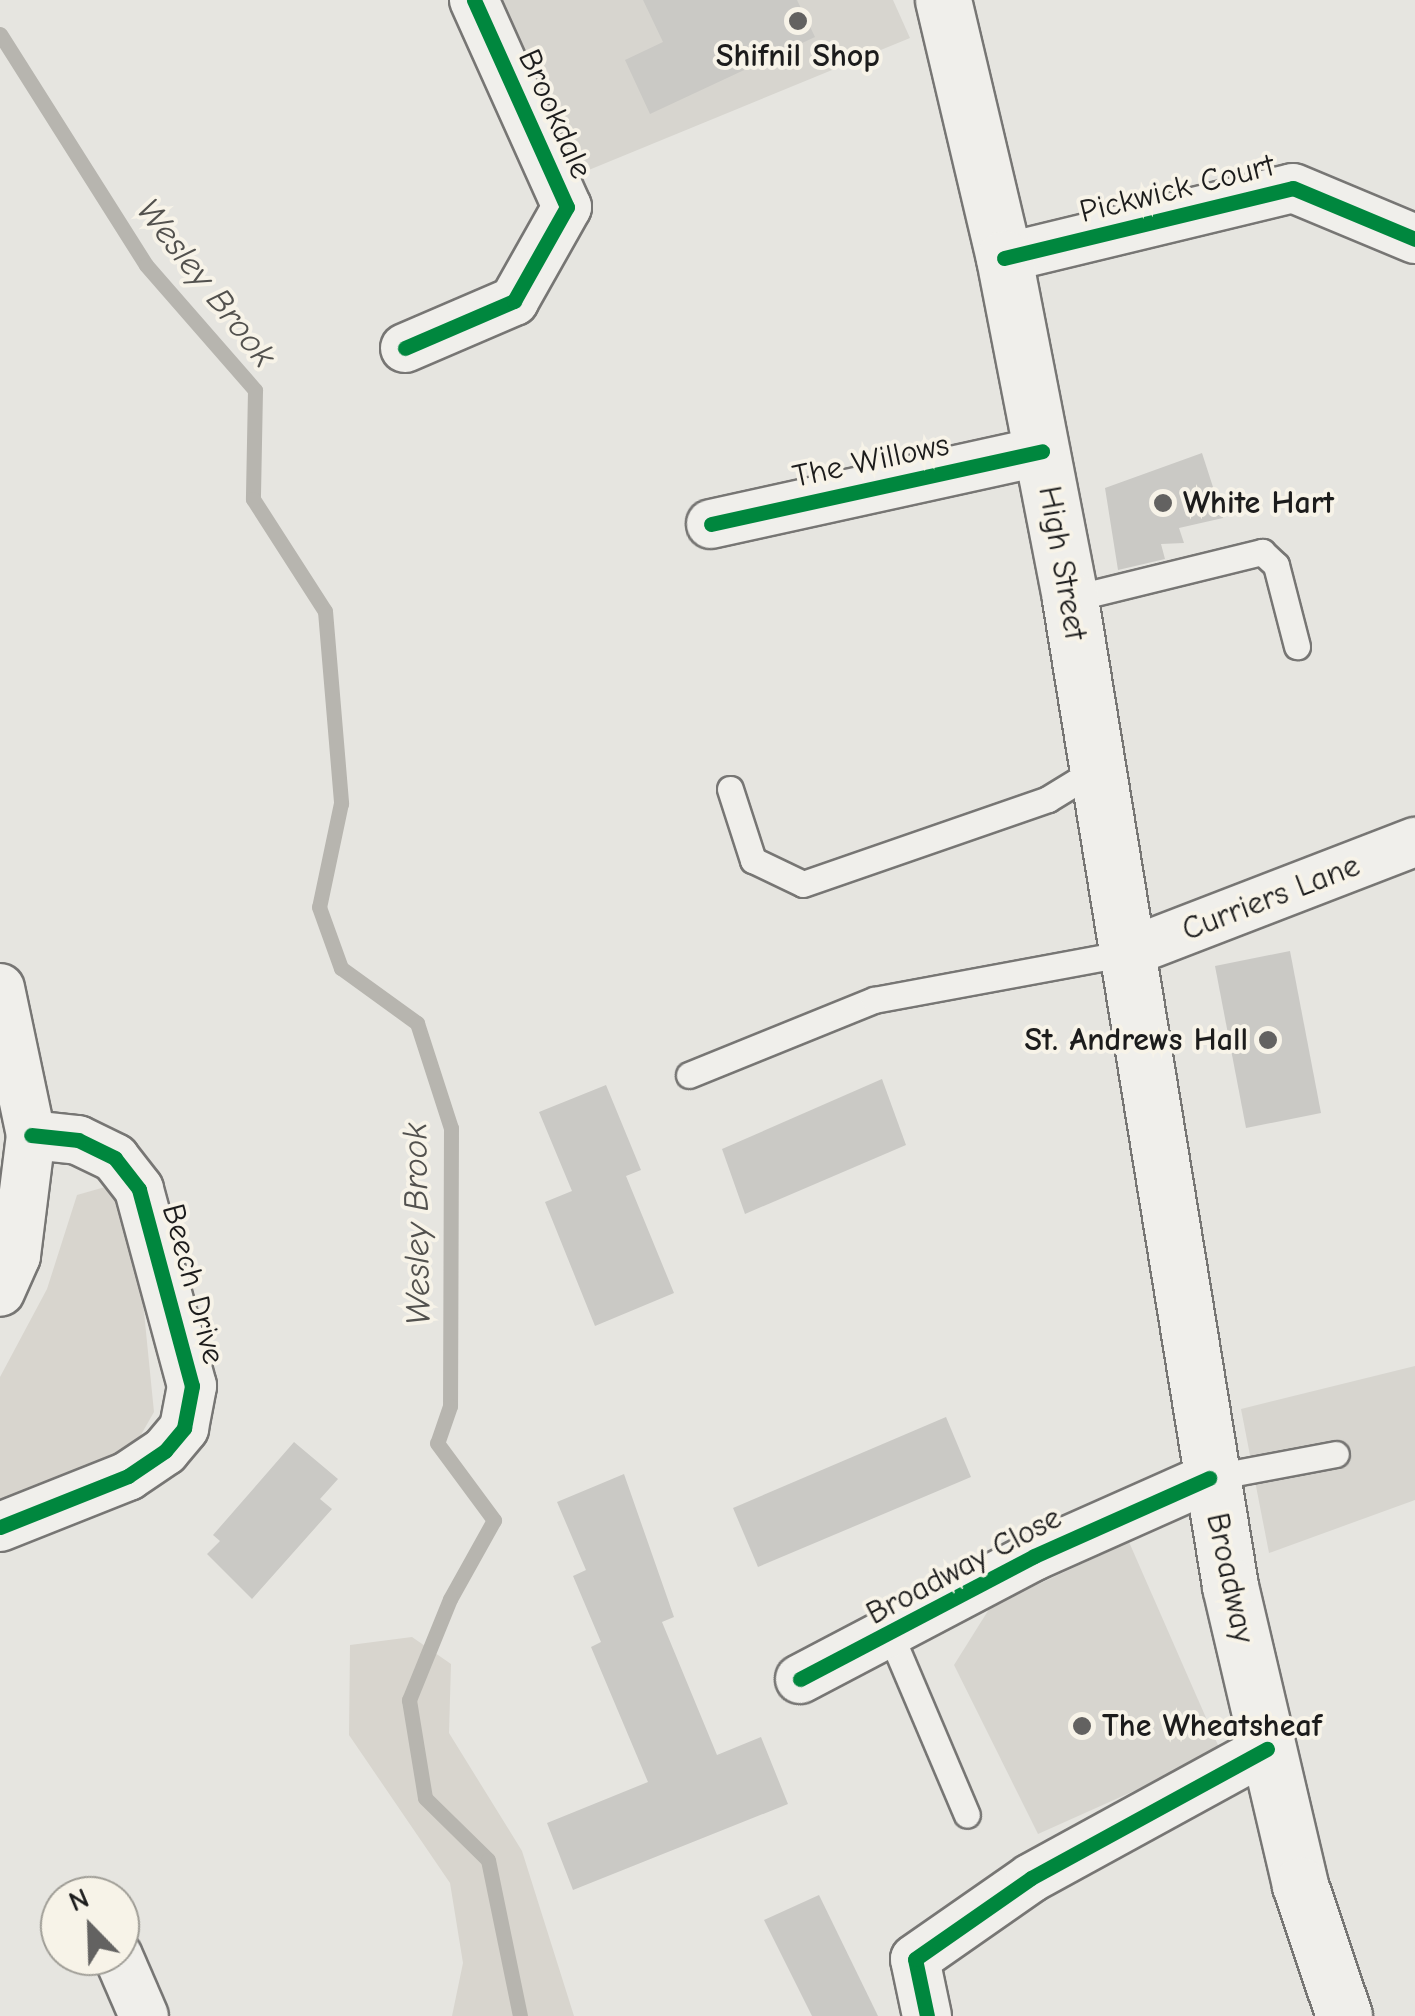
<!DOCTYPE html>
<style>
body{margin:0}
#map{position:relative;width:1415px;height:2016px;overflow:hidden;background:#e6e5e0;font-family:"Comic Neue",sans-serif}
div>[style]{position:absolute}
.built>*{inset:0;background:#d7d5cf}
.green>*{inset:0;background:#d8d5ce}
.stream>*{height:15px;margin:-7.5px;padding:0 7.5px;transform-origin:7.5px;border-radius:7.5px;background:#b7b5af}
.building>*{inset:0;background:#cac9c5}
.roads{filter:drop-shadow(2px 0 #777674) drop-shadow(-2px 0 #777674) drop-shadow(0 2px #777674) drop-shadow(0 -2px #777674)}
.lane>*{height:25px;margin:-12.5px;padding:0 12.5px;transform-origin:12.5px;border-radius:12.5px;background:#f0efeb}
.street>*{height:48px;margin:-24px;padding:0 24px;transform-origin:24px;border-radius:24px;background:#f0efeb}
.secondary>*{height:55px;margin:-27.5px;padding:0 27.5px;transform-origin:27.5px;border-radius:27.5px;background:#f0efeb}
.cycleway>*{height:15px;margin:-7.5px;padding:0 7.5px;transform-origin:7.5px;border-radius:7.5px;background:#00873e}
.dots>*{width:28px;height:28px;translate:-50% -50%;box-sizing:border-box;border:5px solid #f7f3e8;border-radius:50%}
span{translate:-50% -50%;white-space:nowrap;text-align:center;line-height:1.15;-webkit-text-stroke:8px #f7f3e8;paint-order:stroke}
.poi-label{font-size:32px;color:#1c1c1c;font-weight:700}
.left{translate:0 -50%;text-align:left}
.right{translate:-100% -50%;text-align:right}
.street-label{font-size:32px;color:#1c1c1c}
.water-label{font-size:35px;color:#52514e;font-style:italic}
.north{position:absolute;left:40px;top:1876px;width:100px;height:100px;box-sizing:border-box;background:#f7f3e8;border:2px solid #9f9d96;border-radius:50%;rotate:337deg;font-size:28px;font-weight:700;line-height:40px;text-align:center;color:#1c1c1c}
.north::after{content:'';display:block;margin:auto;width:35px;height:45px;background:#636261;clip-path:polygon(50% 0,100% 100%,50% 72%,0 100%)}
</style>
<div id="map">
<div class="built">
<i style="clip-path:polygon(500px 0,893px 0,910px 38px,579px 174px)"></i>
<i style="clip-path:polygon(1415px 1366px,1415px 1500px,1269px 1553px,1241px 1409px)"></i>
<i style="clip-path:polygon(1129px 1542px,1221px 1752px,1038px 1834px,954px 1665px,991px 1606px)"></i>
</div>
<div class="green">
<i style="clip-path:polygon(105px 1187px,117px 1199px,143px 1302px,154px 1412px,134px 1447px,0 1500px,0 1377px,47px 1289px,77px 1195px)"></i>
<i style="clip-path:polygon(412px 1637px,451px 1664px,449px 1733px,522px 1851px,574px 2016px,452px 2016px,463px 1963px,450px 1883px,349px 1735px,350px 1645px)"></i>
</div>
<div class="stream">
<i style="left:0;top:34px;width:273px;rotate:57.7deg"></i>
<i style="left:146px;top:265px;width:166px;rotate:48.9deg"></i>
<i style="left:255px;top:390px;width:109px;rotate:91.1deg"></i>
<i style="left:253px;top:499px;width:133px;rotate:57.3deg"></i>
<i style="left:325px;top:611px;width:193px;rotate:85.2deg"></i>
<i style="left:341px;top:803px;width:106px;rotate:101.9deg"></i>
<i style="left:319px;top:907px;width:65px;rotate:70.2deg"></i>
<i style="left:341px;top:968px;width:94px;rotate:35.9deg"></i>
<i style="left:417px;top:1023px;width:110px;rotate:72.1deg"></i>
<i style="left:451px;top:1128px;width:278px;rotate:90.2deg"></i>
<i style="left:450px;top:1406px;width:39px;rotate:109deg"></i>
<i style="left:437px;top:1443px;width:96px;rotate:53.5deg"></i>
<i style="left:494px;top:1520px;width:90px;rotate:119.1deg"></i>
<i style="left:450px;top:1599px;width:109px;rotate:112.1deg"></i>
<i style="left:409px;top:1700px;width:99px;rotate:80.7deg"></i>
<i style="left:425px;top:1798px;width:88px;rotate:44.5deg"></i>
<i style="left:488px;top:1860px;width:159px;rotate:78.4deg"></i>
</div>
<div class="building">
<i style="clip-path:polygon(643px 0,797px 0,815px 37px,650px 114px,625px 60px,663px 42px)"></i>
<i style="clip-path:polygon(1202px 453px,1223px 518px,1179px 528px,1184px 543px,1161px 544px,1165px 559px,1118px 570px,1105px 488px)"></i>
<i style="clip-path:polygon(1290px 951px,1321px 1113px,1246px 1128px,1215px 966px)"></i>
<i style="clip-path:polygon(882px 1079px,906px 1145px,745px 1214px,722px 1149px)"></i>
<i style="clip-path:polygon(606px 1085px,641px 1170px,626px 1176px,674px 1293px,595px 1326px,545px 1202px,572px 1191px,539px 1112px)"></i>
<i style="clip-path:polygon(946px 1417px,971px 1477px,758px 1567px,733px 1508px)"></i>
<i style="clip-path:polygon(294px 1442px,338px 1479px,320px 1499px,332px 1509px,252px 1599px,207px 1554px,220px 1541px,213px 1535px)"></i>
<i style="clip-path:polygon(624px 1474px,674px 1617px,662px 1622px,717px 1755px,761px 1737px,788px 1804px,573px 1890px,547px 1823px,648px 1782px,591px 1647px,601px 1642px,573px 1576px,586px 1570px,557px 1502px)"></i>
<i style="clip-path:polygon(819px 1895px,878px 2016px,812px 2016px,764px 1920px)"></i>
</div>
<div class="roads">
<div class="lane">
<i style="left:1070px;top:599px;width:198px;rotate:-13.8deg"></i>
<i style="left:1262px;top:552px;width:19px;rotate:43deg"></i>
<i style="left:1276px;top:565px;width:84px;rotate:75.5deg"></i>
<i style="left:730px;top:789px;width:75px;rotate:72.1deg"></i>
<i style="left:753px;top:860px;width:55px;rotate:25.6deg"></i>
<i style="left:803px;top:884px;width:259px;rotate:-19.1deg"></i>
<i style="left:1048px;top:799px;width:57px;rotate:-31.5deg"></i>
<i style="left:689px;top:1075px;width:200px;rotate:-22.1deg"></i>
<i style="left:874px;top:1000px;width:257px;rotate:-10.5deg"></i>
<i style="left:1209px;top:1478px;width:129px;rotate:-10.7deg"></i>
<i style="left:891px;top:1636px;width:194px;rotate:67deg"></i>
</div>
<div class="street">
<i style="left:1004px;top:258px;width:297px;rotate:-13.6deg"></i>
<i style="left:1293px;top:188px;width:132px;rotate:22.7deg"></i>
<i style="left:405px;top:348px;width:119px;rotate:-23.3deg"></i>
<i style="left:514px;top:301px;width:108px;rotate:-60.6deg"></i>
<i style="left:567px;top:207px;width:227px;rotate:-114.2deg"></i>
<i style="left:711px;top:524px;width:339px;rotate:-12.4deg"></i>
<i style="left:1127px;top:953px;width:309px;rotate:-21.1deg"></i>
<i style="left:0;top:988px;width:150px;rotate:78.1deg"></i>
<i style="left:31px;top:1135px;width:122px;rotate:97.1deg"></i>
<i style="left:16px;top:1256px;width:39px;rotate:114deg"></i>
<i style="left:0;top:1527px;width:138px;rotate:-21.7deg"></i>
<i style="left:128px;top:1476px;width:45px;rotate:-34deg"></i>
<i style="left:165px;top:1451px;width:30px;rotate:-50deg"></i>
<i style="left:184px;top:1428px;width:43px;rotate:-79.2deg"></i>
<i style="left:192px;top:1386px;width:204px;rotate:-105.1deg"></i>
<i style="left:139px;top:1189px;width:39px;rotate:-128deg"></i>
<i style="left:115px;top:1158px;width:41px;rotate:-154.1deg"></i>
<i style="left:78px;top:1140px;width:47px;rotate:-173.9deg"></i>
<i style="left:800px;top:1679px;width:264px;rotate:-27.7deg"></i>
<i style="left:1034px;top:1556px;width:192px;rotate:-24deg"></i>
<i style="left:118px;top:1956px;width:65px;rotate:66.6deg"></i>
<i style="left:927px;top:2016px;width:58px;rotate:-101.9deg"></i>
<i style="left:915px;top:1959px;width:141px;rotate:-34.9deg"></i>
<i style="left:1031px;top:1878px;width:269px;rotate:-28.7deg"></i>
</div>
<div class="secondary">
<i style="left:943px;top:0;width:265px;rotate:76.7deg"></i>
<i style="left:1004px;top:258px;width:347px;rotate:79deg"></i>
<i style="left:1070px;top:599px;width:1000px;rotate:80.79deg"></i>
<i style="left:1230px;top:1586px;width:307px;rotate:76.8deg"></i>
<i style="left:1300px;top:1885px;width:138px;rotate:71.4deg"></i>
</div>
</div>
<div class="cycleway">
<i style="left:1004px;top:258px;width:297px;rotate:-13.6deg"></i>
<i style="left:1293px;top:188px;width:132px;rotate:22.7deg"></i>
<i style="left:405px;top:348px;width:119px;rotate:-23.3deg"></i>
<i style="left:514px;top:301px;width:108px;rotate:-60.6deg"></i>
<i style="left:567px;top:207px;width:227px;rotate:-114.2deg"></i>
<i style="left:711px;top:524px;width:339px;rotate:-12.4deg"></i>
<i style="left:0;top:1527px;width:138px;rotate:-21.7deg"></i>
<i style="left:128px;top:1476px;width:45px;rotate:-34deg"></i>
<i style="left:165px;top:1451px;width:30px;rotate:-50deg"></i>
<i style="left:184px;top:1428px;width:43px;rotate:-79.2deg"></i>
<i style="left:192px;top:1386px;width:204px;rotate:-105.1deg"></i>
<i style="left:139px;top:1189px;width:39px;rotate:-128deg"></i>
<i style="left:115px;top:1158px;width:41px;rotate:-154.1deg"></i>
<i style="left:78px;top:1140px;width:47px;rotate:-173.9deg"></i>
<i style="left:800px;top:1679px;width:264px;rotate:-27.7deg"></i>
<i style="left:1034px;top:1556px;width:192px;rotate:-24deg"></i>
<i style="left:927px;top:2016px;width:58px;rotate:-101.9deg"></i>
<i style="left:915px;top:1959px;width:141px;rotate:-34.9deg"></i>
<i style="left:1031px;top:1878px;width:269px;rotate:-28.7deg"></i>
</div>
<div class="dots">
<i style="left:798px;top:21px;background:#636261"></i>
<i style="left:1163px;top:503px;background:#636261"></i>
<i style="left:1268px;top:1040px;background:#636261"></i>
<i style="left:1082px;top:1726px;background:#636261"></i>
</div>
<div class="poi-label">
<span style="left:798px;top:56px">Shifnil Shop</span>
<span class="left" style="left:1183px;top:503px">White Hart</span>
<span class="right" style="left:1248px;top:1040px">St. Andrews Hall</span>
<span class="left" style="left:1102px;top:1726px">The Wheatsheaf</span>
</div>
<div class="street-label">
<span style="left:555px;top:114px;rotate:66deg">Brookdale</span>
<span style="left:1177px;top:189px;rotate:-14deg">Pickwick Court</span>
<span style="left:871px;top:461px;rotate:-12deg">The Willows</span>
<span style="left:1062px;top:563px;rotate:80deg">High Street</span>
<span style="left:1271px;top:898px;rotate:-21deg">Curriers Lane</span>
<span style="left:193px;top:1284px;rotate:75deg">Beech Drive</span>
<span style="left:964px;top:1566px;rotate:-28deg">Broadway Close</span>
<span style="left:1230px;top:1578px;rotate:78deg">Broadway</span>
</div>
<div class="water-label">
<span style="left:206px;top:283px;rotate:52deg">Wesley Brook</span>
<span style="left:417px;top:1224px;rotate:-91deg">Wesley Brook</span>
</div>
<div class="north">N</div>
</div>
